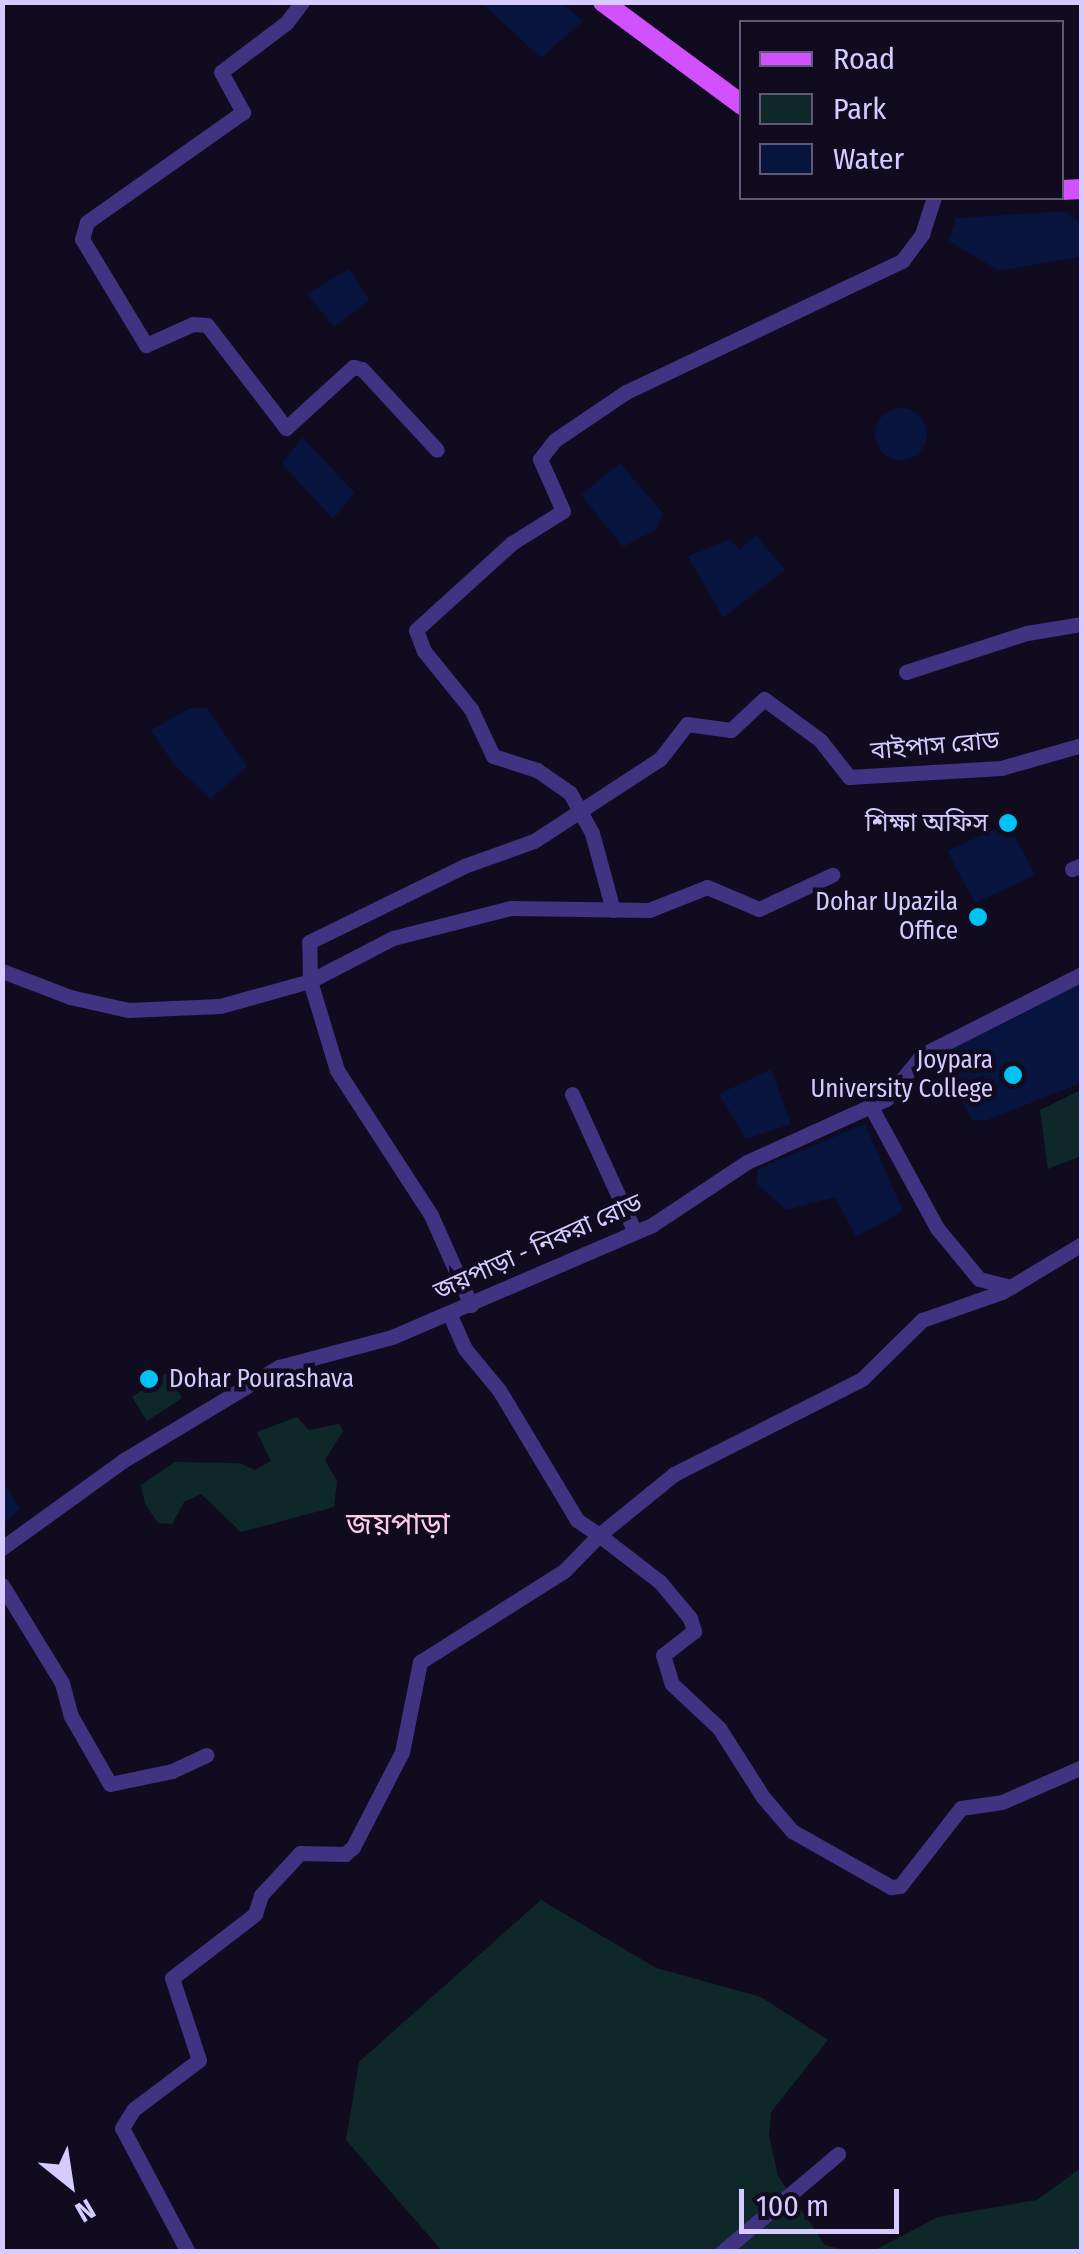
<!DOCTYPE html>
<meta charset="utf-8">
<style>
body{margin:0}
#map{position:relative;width:1084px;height:2254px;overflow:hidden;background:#110b20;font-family:"Fira Sans Condensed","Noto Sans Bengali",sans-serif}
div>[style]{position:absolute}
.green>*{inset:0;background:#0e282a}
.water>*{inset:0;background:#06143e}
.round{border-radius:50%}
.minor>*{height:15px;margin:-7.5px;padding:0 7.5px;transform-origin:7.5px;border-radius:7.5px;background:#3f3382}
.major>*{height:20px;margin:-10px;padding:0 10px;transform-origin:10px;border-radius:10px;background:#d151ff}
.dots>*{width:28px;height:28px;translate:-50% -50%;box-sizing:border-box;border:5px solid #110b20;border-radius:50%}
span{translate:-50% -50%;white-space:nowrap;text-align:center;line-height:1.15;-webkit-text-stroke:9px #110b20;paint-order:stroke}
.street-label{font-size:25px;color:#d6caff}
.poi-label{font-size:25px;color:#d6caff}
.right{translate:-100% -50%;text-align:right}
.left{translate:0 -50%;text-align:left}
.quarter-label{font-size:30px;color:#ffcce7}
.frame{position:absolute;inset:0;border:5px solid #d6caff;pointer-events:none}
.legend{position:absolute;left:739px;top:20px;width:325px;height:180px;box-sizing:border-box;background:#110b20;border:2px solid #605779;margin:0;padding:12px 18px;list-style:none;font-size:30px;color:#d6caff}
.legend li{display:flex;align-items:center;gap:20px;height:50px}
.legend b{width:50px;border:2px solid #605779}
.north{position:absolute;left:20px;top:2134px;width:100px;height:100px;-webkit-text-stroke:8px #110b20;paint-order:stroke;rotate:150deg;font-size:28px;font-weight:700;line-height:40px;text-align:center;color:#d6caff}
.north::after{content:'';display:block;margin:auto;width:35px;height:45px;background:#d6caff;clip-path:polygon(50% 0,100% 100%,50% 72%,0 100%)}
.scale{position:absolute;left:739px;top:2189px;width:160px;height:45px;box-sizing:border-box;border:5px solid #d6caff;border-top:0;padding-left:12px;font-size:30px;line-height:35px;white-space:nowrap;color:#d6caff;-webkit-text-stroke:8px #110b20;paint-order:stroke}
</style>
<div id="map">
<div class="green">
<i style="clip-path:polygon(1081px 1090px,1081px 1156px,1048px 1169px,1040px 1110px)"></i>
<i style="clip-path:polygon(167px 1373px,182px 1398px,147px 1421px,132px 1397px)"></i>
<i style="clip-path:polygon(297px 1417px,309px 1430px,339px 1424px,343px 1431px,325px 1460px,337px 1481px,334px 1507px,241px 1532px,201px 1494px,184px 1502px,172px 1524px,158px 1523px,145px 1504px,141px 1485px,175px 1462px,239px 1463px,255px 1470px,271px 1461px,257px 1432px)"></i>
<i style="clip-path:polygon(541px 1900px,656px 1968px,761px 1997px,828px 2040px,771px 2112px,769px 2136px,778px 2176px,825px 2245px,848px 2251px,442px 2251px,346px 2140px,359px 2062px)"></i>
<i style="clip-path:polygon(1081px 2168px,1081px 2251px,873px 2251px,938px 2217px,1037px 2200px)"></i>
</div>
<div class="water">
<i style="clip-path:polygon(482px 3px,562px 3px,583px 21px,541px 58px)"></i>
<i style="clip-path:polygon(1065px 211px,1081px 222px,1081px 257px,999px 271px,949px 241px,956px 218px)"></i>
<i style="clip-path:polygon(349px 269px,370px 300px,334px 327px,307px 294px)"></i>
<i class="round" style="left:875px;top:408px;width:52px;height:52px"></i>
<i style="clip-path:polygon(302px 437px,355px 493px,333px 519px,282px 464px)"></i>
<i style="clip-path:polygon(620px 463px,663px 513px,657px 529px,623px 547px,581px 495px)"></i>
<i style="clip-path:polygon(756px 535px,785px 570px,723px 618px,688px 556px,729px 540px,740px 549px)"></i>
<i style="clip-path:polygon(190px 708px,207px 708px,247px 766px,211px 799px,174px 765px,151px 730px)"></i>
<i style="clip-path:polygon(1008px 823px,1035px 875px,975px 903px,947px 851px)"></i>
<i style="clip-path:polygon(1081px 979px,1081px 1083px,985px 1121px,972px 1120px,961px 1098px,970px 1092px,966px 1085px,957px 1089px,944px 1063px,953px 1048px)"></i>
<i style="clip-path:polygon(771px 1069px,791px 1124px,746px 1139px,719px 1094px)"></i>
<i style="clip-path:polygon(865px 1124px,903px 1211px,856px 1237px,835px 1197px,786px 1210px,757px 1184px,757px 1170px,771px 1163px)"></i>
<i style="clip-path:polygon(2px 1479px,20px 1509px,3px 1524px,2px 1524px)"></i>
</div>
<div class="minor">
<i style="left:302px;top:2px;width:26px;rotate:127deg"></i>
<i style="left:286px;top:23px;width:81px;rotate:143deg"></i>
<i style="left:221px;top:72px;width:46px;rotate:61.2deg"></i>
<i style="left:243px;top:112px;width:191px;rotate:144.8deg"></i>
<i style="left:87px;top:222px;width:18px;rotate:106deg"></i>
<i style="left:82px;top:239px;width:124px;rotate:58.9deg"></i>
<i style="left:146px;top:345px;width:51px;rotate:-24.1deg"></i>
<i style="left:193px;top:324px;width:14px;rotate:4deg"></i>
<i style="left:207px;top:325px;width:130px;rotate:52.5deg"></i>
<i style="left:286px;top:428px;width:91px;rotate:-42.3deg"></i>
<i style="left:353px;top:367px;width:9px;rotate:13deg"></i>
<i style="left:362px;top:369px;width:110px;rotate:47.2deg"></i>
<i style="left:906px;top:672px;width:127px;rotate:-17.9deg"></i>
<i style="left:1027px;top:633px;width:56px;rotate:-9.3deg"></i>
<i style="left:1072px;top:869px;width:11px;rotate:-22deg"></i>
<i style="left:613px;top:910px;width:80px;rotate:-105.3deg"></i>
<i style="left:592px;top:833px;width:46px;rotate:-118.8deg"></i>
<i style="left:570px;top:793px;width:40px;rotate:-145.1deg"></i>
<i style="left:537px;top:770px;width:46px;rotate:-162.3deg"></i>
<i style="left:493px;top:756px;width:52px;rotate:-115.1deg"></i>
<i style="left:471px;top:709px;width:75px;rotate:-129deg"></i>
<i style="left:424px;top:651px;width:22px;rotate:-111deg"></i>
<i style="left:416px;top:630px;width:130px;rotate:-42.2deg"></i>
<i style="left:512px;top:543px;width:60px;rotate:-32.1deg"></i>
<i style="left:563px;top:511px;width:57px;rotate:-113.9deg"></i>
<i style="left:540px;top:459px;width:24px;rotate:-52deg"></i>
<i style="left:555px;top:440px;width:86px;rotate:-34.1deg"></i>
<i style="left:626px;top:392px;width:306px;rotate:-25.4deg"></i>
<i style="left:902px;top:261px;width:34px;rotate:-53deg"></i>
<i style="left:922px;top:234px;width:38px;rotate:-72deg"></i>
<i style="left:2px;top:971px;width:73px;rotate:20.9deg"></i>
<i style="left:70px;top:997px;width:59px;rotate:12.6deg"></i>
<i style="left:128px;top:1010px;width:92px;rotate:-2.5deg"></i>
<i style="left:220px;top:1006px;width:93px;rotate:-15.5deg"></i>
<i style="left:310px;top:981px;width:93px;rotate:-27.4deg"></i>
<i style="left:393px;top:938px;width:122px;rotate:-14.3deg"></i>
<i style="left:511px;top:908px;width:138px;rotate:0.8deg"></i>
<i style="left:649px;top:910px;width:62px;rotate:-21.6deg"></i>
<i style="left:707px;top:887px;width:56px;rotate:22.9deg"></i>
<i style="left:759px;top:909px;width:81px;rotate:-25deg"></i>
<i style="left:572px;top:1094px;width:152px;rotate:65.5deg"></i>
<i style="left:871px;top:1107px;width:138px;rotate:61.4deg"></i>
<i style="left:937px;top:1228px;width:66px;rotate:50.5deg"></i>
<i style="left:979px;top:1279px;width:33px;rotate:14deg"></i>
<i style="left:471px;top:1305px;width:98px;rotate:-114deg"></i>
<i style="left:431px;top:1215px;width:173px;rotate:-123deg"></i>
<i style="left:337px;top:1070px;width:93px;rotate:-106.9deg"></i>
<i style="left:310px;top:981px;width:39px;rotate:-91deg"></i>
<i style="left:309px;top:942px;width:173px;rotate:-26.1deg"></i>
<i style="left:464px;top:866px;width:74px;rotate:-19.7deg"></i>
<i style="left:534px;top:841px;width:150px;rotate:-33.1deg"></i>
<i style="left:660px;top:759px;width:44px;rotate:-52.4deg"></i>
<i style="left:687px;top:724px;width:44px;rotate:7.8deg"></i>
<i style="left:731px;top:730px;width:45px;rotate:-43.2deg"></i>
<i style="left:764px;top:699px;width:69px;rotate:36.2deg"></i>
<i style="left:820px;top:740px;width:47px;rotate:51.9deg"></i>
<i style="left:849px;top:777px;width:152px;rotate:-3.4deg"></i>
<i style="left:1001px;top:768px;width:84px;rotate:-15.9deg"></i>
<i style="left:449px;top:1313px;width:39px;rotate:66deg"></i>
<i style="left:465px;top:1349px;width:53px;rotate:50.3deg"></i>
<i style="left:499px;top:1390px;width:152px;rotate:59deg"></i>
<i style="left:577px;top:1520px;width:27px;rotate:34deg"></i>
<i style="left:599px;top:1535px;width:97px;rotate:-39.1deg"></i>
<i style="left:674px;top:1474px;width:211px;rotate:-26.8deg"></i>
<i style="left:862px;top:1379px;width:84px;rotate:-44.5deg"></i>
<i style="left:922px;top:1320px;width:85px;rotate:-19.3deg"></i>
<i style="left:1002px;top:1292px;width:93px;rotate:-31deg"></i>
<i style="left:2px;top:1548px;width:150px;rotate:-35.8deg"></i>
<i style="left:124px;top:1460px;width:181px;rotate:-31deg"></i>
<i style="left:279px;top:1367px;width:117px;rotate:-14.9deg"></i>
<i style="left:392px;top:1337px;width:283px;rotate:-23.3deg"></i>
<i style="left:652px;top:1225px;width:114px;rotate:-33.6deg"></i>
<i style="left:747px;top:1162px;width:153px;rotate:-24.4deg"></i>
<i style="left:886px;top:1099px;width:57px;rotate:-50.7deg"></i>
<i style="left:922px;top:1055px;width:179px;rotate:-26.9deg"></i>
<i style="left:2px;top:1585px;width:115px;rotate:58.5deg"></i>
<i style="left:62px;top:1683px;width:34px;rotate:75deg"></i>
<i style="left:71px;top:1716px;width:78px;rotate:60.2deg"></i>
<i style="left:110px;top:1784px;width:63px;rotate:-11.8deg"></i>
<i style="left:172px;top:1771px;width:38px;rotate:-25deg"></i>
<i style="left:188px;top:2252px;width:140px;rotate:-118deg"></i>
<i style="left:122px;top:2128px;width:22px;rotate:-58deg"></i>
<i style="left:134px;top:2109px;width:81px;rotate:-37deg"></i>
<i style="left:199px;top:2060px;width:86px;rotate:-108.2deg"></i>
<i style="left:172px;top:1978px;width:105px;rotate:-37.6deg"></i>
<i style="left:255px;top:1914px;width:20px;rotate:-72deg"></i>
<i style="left:261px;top:1895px;width:57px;rotate:-47.1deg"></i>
<i style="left:300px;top:1853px;width:45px;rotate:1.3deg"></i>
<i style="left:345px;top:1854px;width:11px;rotate:-41deg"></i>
<i style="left:353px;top:1847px;width:107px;rotate:-62.7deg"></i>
<i style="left:402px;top:1752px;width:92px;rotate:-78.7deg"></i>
<i style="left:420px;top:1662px;width:170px;rotate:-32.3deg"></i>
<i style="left:564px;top:1571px;width:50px;rotate:-45.8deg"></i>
<i style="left:599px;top:1535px;width:77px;rotate:37.6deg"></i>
<i style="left:660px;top:1582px;width:47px;rotate:50.2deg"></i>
<i style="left:690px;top:1618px;width:14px;rotate:73deg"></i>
<i style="left:694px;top:1631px;width:39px;rotate:142deg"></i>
<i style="left:663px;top:1655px;width:30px;rotate:73deg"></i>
<i style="left:672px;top:1684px;width:64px;rotate:43.1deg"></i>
<i style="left:719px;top:1728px;width:82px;rotate:57.5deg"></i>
<i style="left:763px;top:1797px;width:45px;rotate:49.5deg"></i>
<i style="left:792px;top:1831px;width:114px;rotate:29.5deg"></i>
<i style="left:891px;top:1887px;width:9px;rotate:-6deg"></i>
<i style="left:900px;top:1886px;width:99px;rotate:-52deg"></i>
<i style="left:961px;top:1808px;width:41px;rotate:-8.3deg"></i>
<i style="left:1002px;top:1802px;width:87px;rotate:-23.6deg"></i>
<i style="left:722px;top:2252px;width:152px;rotate:-40.2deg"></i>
</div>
<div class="major">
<i style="left:603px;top:2px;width:173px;rotate:36.5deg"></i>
<i style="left:1062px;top:190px;width:20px;rotate:-3deg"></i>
</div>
<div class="dots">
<i style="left:1008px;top:823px;background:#00c2f5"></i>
<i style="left:978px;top:917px;background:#00c2f5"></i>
<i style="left:1013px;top:1075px;background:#00c2f5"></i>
<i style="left:149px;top:1379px;background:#00c2f5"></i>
</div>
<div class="street-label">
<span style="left:935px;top:746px;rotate:-5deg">বাইপাস রোড</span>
<span style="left:538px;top:1247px;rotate:-24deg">জয়পাড়া - নিকরা রোড</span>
</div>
<div class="poi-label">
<span class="right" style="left:988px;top:823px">শিক্ষা অফিস</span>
<span class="right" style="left:958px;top:917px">Dohar Upazila<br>Office</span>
<span class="right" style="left:993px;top:1075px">Joypara<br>University College</span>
<span class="left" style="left:169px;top:1379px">Dohar Pourashava</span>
</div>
<div class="quarter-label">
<span style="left:398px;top:1524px">জয়পাড়া</span>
</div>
<div class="frame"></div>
<ul class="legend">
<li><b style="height:12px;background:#d151ff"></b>Road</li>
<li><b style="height:28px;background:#0e282a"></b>Park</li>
<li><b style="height:28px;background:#06143e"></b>Water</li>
</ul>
<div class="north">N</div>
<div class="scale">100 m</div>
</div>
